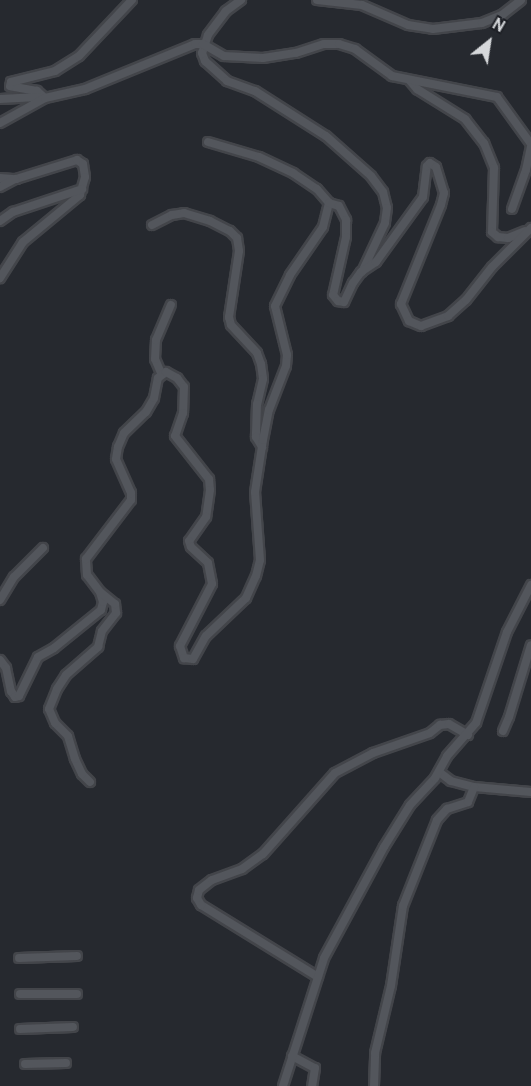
<!DOCTYPE html>
<style>
body{margin:0}
#map{position:relative;width:531px;height:1086px;overflow:hidden;background:#26292f;font-family:Overpass,sans-serif}
div>[style]{position:absolute}
.roads{filter:drop-shadow(2px 0 #43454a) drop-shadow(-2px 0 #43454a) drop-shadow(0 2px #43454a) drop-shadow(0 -2px #43454a)}
.street>*{height:8px;margin:-4px;padding:0 4px;transform-origin:4px;border-radius:4px;background:#53565c}
span{translate:-50% -50%;white-space:nowrap;text-align:center;line-height:1.15;-webkit-text-stroke:6px #1d1f25;paint-order:stroke}
.north{position:absolute;left:459px;top:12px;width:60px;height:60px;-webkit-text-stroke:4px #1d1f25;paint-order:stroke;rotate:30deg;font-size:16px;font-weight:700;line-height:24px;text-align:center;color:#d6d8db}
.north::after{content:'';display:block;margin:auto;width:21px;height:27px;background:#d6d8db;clip-path:polygon(50% 0,100% 100%,50% 72%,0 100%)}
</style>
<div id="map">
<div class="roads">
<div class="street">
<i style="left:241px;top:0;width:19px;rotate:144deg"></i>
<i style="left:226px;top:11px;width:30px;rotate:127deg"></i>
<i style="left:208px;top:35px;width:19px;rotate:108deg"></i>
<i style="left:202px;top:53px;width:9px;rotate:69deg"></i>
<i style="left:205px;top:61px;width:30px;rotate:42deg"></i>
<i style="left:227px;top:81px;width:30px;rotate:20deg"></i>
<i style="left:255px;top:91px;width:84px;rotate:32.4deg"></i>
<i style="left:326px;top:136px;width:60px;rotate:41.6deg"></i>
<i style="left:371px;top:176px;width:20px;rotate:53deg"></i>
<i style="left:383px;top:192px;width:16px;rotate:76deg"></i>
<i style="left:387px;top:208px;width:15px;rotate:98deg"></i>
<i style="left:385px;top:223px;width:54px;rotate:115.1deg"></i>
<i style="left:317px;top:0;width:45px;rotate:6.3deg"></i>
<i style="left:362px;top:5px;width:50px;rotate:23.5deg"></i>
<i style="left:408px;top:25px;width:25px;rotate:9deg"></i>
<i style="left:433px;top:29px;width:49px;rotate:-7deg"></i>
<i style="left:482px;top:23px;width:22px;rotate:-22deg"></i>
<i style="left:502px;top:15px;width:24px;rotate:-38deg"></i>
<i style="left:410px;top:81px;width:11px;rotate:49deg"></i>
<i style="left:417px;top:89px;width:57px;rotate:32deg"></i>
<i style="left:465px;top:119px;width:31px;rotate:52deg"></i>
<i style="left:484px;top:143px;width:27px;rotate:68deg"></i>
<i style="left:494px;top:168px;width:64px;rotate:91.8deg"></i>
<i style="left:492px;top:232px;width:8px;rotate:40deg"></i>
<i style="left:498px;top:237px;width:10px;rotate:6deg"></i>
<i style="left:508px;top:238px;width:18px;rotate:-22deg"></i>
<i style="left:45px;top:98px;width:11px;rotate:-139deg"></i>
<i style="left:37px;top:91px;width:27px;rotate:-170deg"></i>
<i style="left:10px;top:86px;width:4px;rotate:-76deg"></i>
<i style="left:11px;top:82px;width:45px;rotate:-14deg"></i>
<i style="left:55px;top:71px;width:28px;rotate:-32deg"></i>
<i style="left:79px;top:56px;width:77px;rotate:-46.6deg"></i>
<i style="left:0;top:99px;width:38px;rotate:-3deg"></i>
<i style="left:0;top:123px;width:51px;rotate:-29.1deg"></i>
<i style="left:45px;top:98px;width:41px;rotate:-12.7deg"></i>
<i style="left:85px;top:89px;width:119px;rotate:-22.2deg"></i>
<i style="left:195px;top:44px;width:8px"></i>
<i style="left:203px;top:44px;width:24px;rotate:30deg"></i>
<i style="left:224px;top:56px;width:39px;rotate:3deg"></i>
<i style="left:263px;top:58px;width:33px;rotate:-9deg"></i>
<i style="left:296px;top:53px;width:29px;rotate:-18deg"></i>
<i style="left:324px;top:44px;width:15px"></i>
<i style="left:339px;top:44px;width:17px;rotate:17deg"></i>
<i style="left:355px;top:49px;width:46px;rotate:36.1deg"></i>
<i style="left:392px;top:76px;width:107px;rotate:11.3deg"></i>
<i style="left:497px;top:97px;width:58px;rotate:54.1deg"></i>
<i style="left:208px;top:142px;width:53px;rotate:16.4deg"></i>
<i style="left:259px;top:157px;width:38px;rotate:25deg"></i>
<i style="left:293px;top:173px;width:29px;rotate:34deg"></i>
<i style="left:317px;top:189px;width:18px;rotate:49deg"></i>
<i style="left:0;top:178px;width:16px;rotate:4deg"></i>
<i style="left:16px;top:179px;width:64px;rotate:-17.3deg"></i>
<i style="left:77px;top:160px;width:7px;rotate:34deg"></i>
<i style="left:83px;top:164px;width:13px;rotate:81deg"></i>
<i style="left:85px;top:177px;width:19px;rotate:106deg"></i>
<i style="left:80px;top:195px;width:74px;rotate:140.5deg"></i>
<i style="left:23px;top:242px;width:43px;rotate:122.6deg"></i>
<i style="left:0;top:187px;width:17px;rotate:-28deg"></i>
<i style="left:512px;top:209px;width:41px;rotate:-70.3deg"></i>
<i style="left:526px;top:170px;width:24px;rotate:-78deg"></i>
<i style="left:0;top:221px;width:16px;rotate:-35deg"></i>
<i style="left:13px;top:212px;width:73px;rotate:-18.4deg"></i>
<i style="left:152px;top:225px;width:22px;rotate:-27deg"></i>
<i style="left:172px;top:215px;width:12px;rotate:-9deg"></i>
<i style="left:184px;top:213px;width:27px;rotate:17deg"></i>
<i style="left:210px;top:221px;width:22px;rotate:27deg"></i>
<i style="left:230px;top:231px;width:10px;rotate:45deg"></i>
<i style="left:237px;top:238px;width:13px;rotate:81deg"></i>
<i style="left:239px;top:251px;width:67px;rotate:98.6deg"></i>
<i style="left:229px;top:317px;width:8px;rotate:76deg"></i>
<i style="left:231px;top:325px;width:38px;rotate:47deg"></i>
<i style="left:257px;top:353px;width:12px;rotate:70deg"></i>
<i style="left:261px;top:364px;width:15px;rotate:82deg"></i>
<i style="left:263px;top:379px;width:26px;rotate:103deg"></i>
<i style="left:257px;top:404px;width:33px;rotate:92deg"></i>
<i style="left:256px;top:437px;width:12px;rotate:59deg"></i>
<i style="left:161px;top:373px;width:15px;rotate:-113deg"></i>
<i style="left:155px;top:359px;width:19px;rotate:-87deg"></i>
<i style="left:156px;top:340px;width:38px;rotate:-67deg"></i>
<i style="left:0;top:600px;width:27px;rotate:-59deg"></i>
<i style="left:14px;top:577px;width:41px;rotate:-45deg"></i>
<i style="left:0;top:660px;width:10px;rotate:53deg"></i>
<i style="left:6px;top:668px;width:24px;rotate:78deg"></i>
<i style="left:11px;top:691px;width:7px;rotate:56deg"></i>
<i style="left:15px;top:697px;width:4px;rotate:-14deg"></i>
<i style="left:19px;top:696px;width:43px;rotate:-64deg"></i>
<i style="left:38px;top:657px;width:18px;rotate:-29deg"></i>
<i style="left:54px;top:648px;width:60px;rotate:-39deg"></i>
<i style="left:101px;top:610px;width:8px;rotate:-76deg"></i>
<i style="left:103px;top:602px;width:10px;rotate:-107deg"></i>
<i style="left:100px;top:592px;width:21px;rotate:-127deg"></i>
<i style="left:87px;top:575px;width:16px;rotate:-94deg"></i>
<i style="left:86px;top:559px;width:74px;rotate:-52.7deg"></i>
<i style="left:131px;top:500px;width:7px;rotate:-90deg"></i>
<i style="left:131px;top:493px;width:37px;rotate:-114deg"></i>
<i style="left:116px;top:459px;width:12px;rotate:-81deg"></i>
<i style="left:118px;top:447px;width:15px;rotate:-67deg"></i>
<i style="left:124px;top:433px;width:30px;rotate:-44deg"></i>
<i style="left:146px;top:412px;width:16px;rotate:-60deg"></i>
<i style="left:154px;top:398px;width:20px;rotate:-79deg"></i>
<i style="left:158px;top:378px;width:10px;rotate:-37deg"></i>
<i style="left:166px;top:372px;width:13px;rotate:29deg"></i>
<i style="left:177px;top:378px;width:11px;rotate:52deg"></i>
<i style="left:184px;top:387px;width:26px;rotate:92deg"></i>
<i style="left:183px;top:413px;width:24px;rotate:109deg"></i>
<i style="left:175px;top:436px;width:55px;rotate:51.7deg"></i>
<i style="left:209px;top:479px;width:11px;rotate:85deg"></i>
<i style="left:210px;top:490px;width:27px;rotate:98deg"></i>
<i style="left:206px;top:517px;width:29px;rotate:125deg"></i>
<i style="left:189px;top:541px;width:6px;rotate:72deg"></i>
<i style="left:191px;top:547px;width:23px;rotate:43deg"></i>
<i style="left:208px;top:563px;width:21px;rotate:79deg"></i>
<i style="left:212px;top:584px;width:70px;rotate:117.3deg"></i>
<i style="left:180px;top:646px;width:13px;rotate:72deg"></i>
<i style="left:184px;top:658px;width:9px;rotate:6deg"></i>
<i style="left:193px;top:659px;width:26px;rotate:-61deg"></i>
<i style="left:206px;top:636px;width:55px;rotate:-43.5deg"></i>
<i style="left:246px;top:598px;width:24px;rotate:-66deg"></i>
<i style="left:256px;top:576px;width:16px;rotate:-76deg"></i>
<i style="left:260px;top:560px;width:68px;rotate:-94.2deg"></i>
<i style="left:255px;top:492px;width:53px;rotate:-81.3deg"></i>
<i style="left:263px;top:440px;width:31px;rotate:-79deg"></i>
<i style="left:269px;top:410px;width:47px;rotate:-68.9deg"></i>
<i style="left:286px;top:366px;width:11px;rotate:-85deg"></i>
<i style="left:287px;top:355px;width:50px;rotate:-103.8deg"></i>
<i style="left:275px;top:306px;width:34px;rotate:-64deg"></i>
<i style="left:290px;top:275px;width:58px;rotate:-55.5deg"></i>
<i style="left:323px;top:227px;width:25px;rotate:-76deg"></i>
<i style="left:329px;top:203px;width:10px;rotate:17deg"></i>
<i style="left:339px;top:206px;width:16px;rotate:63deg"></i>
<i style="left:346px;top:220px;width:17px;rotate:90deg"></i>
<i style="left:346px;top:237px;width:59px;rotate:102.6deg"></i>
<i style="left:333px;top:295px;width:8px;rotate:50deg"></i>
<i style="left:338px;top:301px;width:6px;rotate:9deg"></i>
<i style="left:344px;top:302px;width:21px;rotate:-65deg"></i>
<i style="left:353px;top:283px;width:14px;rotate:-54deg"></i>
<i style="left:361px;top:272px;width:18px;rotate:-34deg"></i>
<i style="left:376px;top:262px;width:80px;rotate:-54.1deg"></i>
<i style="left:423px;top:197px;width:31px;rotate:-83deg"></i>
<i style="left:427px;top:166px;width:4px;rotate:-45deg"></i>
<i style="left:430px;top:163px;width:7px;rotate:34deg"></i>
<i style="left:436px;top:167px;width:27px;rotate:73deg"></i>
<i style="left:444px;top:193px;width:12px;rotate:104deg"></i>
<i style="left:441px;top:205px;width:107px;rotate:112deg"></i>
<i style="left:401px;top:304px;width:19px;rotate:65deg"></i>
<i style="left:409px;top:321px;width:13px;rotate:23deg"></i>
<i style="left:421px;top:326px;width:29px;rotate:-20deg"></i>
<i style="left:448px;top:316px;width:24px;rotate:-42deg"></i>
<i style="left:466px;top:300px;width:42px;rotate:-51.8deg"></i>
<i style="left:492px;top:267px;width:55px;rotate:-45deg"></i>
<i style="left:503px;top:731px;width:15px;rotate:-67deg"></i>
<i style="left:509px;top:717px;width:75px;rotate:-73deg"></i>
<i style="left:439px;top:772px;width:15px;rotate:37deg"></i>
<i style="left:451px;top:781px;width:24px;rotate:15deg"></i>
<i style="left:474px;top:787px;width:57px;rotate:5deg"></i>
<i style="left:90px;top:782px;width:11px;rotate:-135deg"></i>
<i style="left:82px;top:774px;width:17px;rotate:-115deg"></i>
<i style="left:75px;top:759px;width:24px;rotate:-107deg"></i>
<i style="left:68px;top:736px;width:18px;rotate:-135deg"></i>
<i style="left:55px;top:723px;width:15px;rotate:-113deg"></i>
<i style="left:49px;top:709px;width:22px;rotate:-68deg"></i>
<i style="left:57px;top:689px;width:17px;rotate:-57deg"></i>
<i style="left:66px;top:675px;width:43px;rotate:-41.2deg"></i>
<i style="left:98px;top:647px;width:16px;rotate:-76deg"></i>
<i style="left:102px;top:631px;width:23px;rotate:-52deg"></i>
<i style="left:116px;top:613px;width:9px;rotate:-96deg"></i>
<i style="left:115px;top:604px;width:19px;rotate:-141deg"></i>
<i style="left:19px;top:958px;width:58px;rotate:-2deg"></i>
<i style="left:318px;top:977px;width:137px;rotate:-148.4deg"></i>
<i style="left:201px;top:905px;width:8px;rotate:-120deg"></i>
<i style="left:197px;top:898px;width:8px;rotate:-76deg"></i>
<i style="left:199px;top:890px;width:16px;rotate:-38deg"></i>
<i style="left:212px;top:880px;width:32px;rotate:-20deg"></i>
<i style="left:242px;top:869px;width:26px;rotate:-36deg"></i>
<i style="left:263px;top:854px;width:108px;rotate:-48.4deg"></i>
<i style="left:335px;top:773px;width:43px;rotate:-27.8deg"></i>
<i style="left:373px;top:753px;width:60px;rotate:-19.3deg"></i>
<i style="left:430px;top:733px;width:13px;rotate:-39deg"></i>
<i style="left:440px;top:725px;width:9px;rotate:-6deg"></i>
<i style="left:449px;top:724px;width:22px;rotate:30deg"></i>
<i style="left:20px;top:994px;width:57px"></i>
<i style="left:20px;top:1029px;width:53px;rotate:-2.2deg"></i>
<i style="left:292px;top:1056px;width:26px;rotate:28deg"></i>
<i style="left:315px;top:1068px;width:18px;rotate:99deg"></i>
<i style="left:25px;top:1064px;width:41px;rotate:-1.4deg"></i>
<i style="left:283px;top:1086px;width:134px;rotate:-72.2deg"></i>
<i style="left:324px;top:958px;width:126px;rotate:-61.6deg"></i>
<i style="left:384px;top:847px;width:49px;rotate:-58.2deg"></i>
<i style="left:410px;top:805px;width:37px;rotate:-47deg"></i>
<i style="left:435px;top:778px;width:25px;rotate:-61deg"></i>
<i style="left:447px;top:756px;width:44px;rotate:-48.7deg"></i>
<i style="left:476px;top:723px;width:96px;rotate:-71.2deg"></i>
<i style="left:507px;top:632px;width:53px;rotate:-62.9deg"></i>
<i style="left:374px;top:1086px;width:33px;rotate:-88deg"></i>
<i style="left:375px;top:1053px;width:69px;rotate:-76.6deg"></i>
<i style="left:391px;top:986px;width:81px;rotate:-81.5deg"></i>
<i style="left:403px;top:906px;width:92px;rotate:-68.4deg"></i>
<i style="left:437px;top:820px;width:15px;rotate:-48deg"></i>
<i style="left:447px;top:809px;width:22px;rotate:-18deg"></i>
<i style="left:468px;top:802px;width:16px;rotate:-68deg"></i>
</div>
</div>
<div class="north">N</div>
</div>
